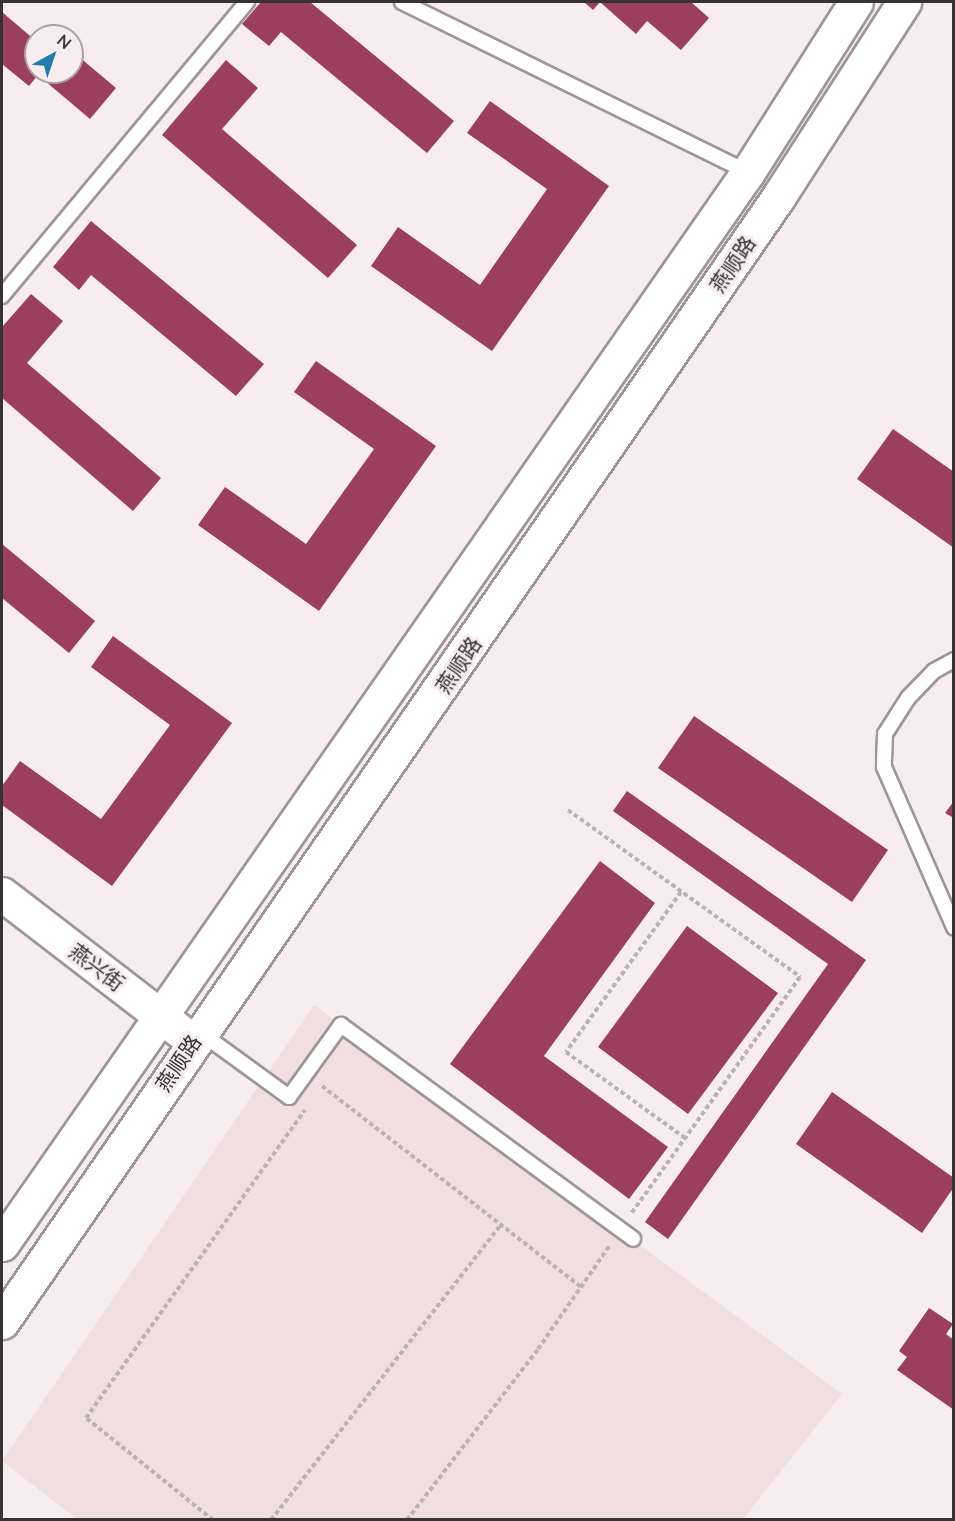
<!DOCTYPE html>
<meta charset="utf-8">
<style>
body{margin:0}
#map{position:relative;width:955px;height:1521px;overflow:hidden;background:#f7ecef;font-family:Lato,"Noto Sans SC",sans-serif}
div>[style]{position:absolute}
.built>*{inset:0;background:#f0dee1}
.building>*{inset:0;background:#9c3f5f}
.path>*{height:4px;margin-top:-2px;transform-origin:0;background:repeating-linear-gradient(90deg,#bab2b4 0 4.5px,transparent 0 7.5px)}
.roads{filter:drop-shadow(2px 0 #9f9598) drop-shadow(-2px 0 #9f9598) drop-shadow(0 2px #9f9598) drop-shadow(0 -2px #9f9598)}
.service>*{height:14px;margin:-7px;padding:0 7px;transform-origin:7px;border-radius:7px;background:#fff}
.tertiary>*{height:33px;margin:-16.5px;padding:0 16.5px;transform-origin:16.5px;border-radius:16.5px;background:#fff}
.primary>*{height:33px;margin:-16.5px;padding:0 16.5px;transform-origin:16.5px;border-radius:16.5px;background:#fff}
span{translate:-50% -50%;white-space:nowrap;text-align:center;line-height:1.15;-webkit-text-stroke:6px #f7ecef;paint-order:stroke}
.street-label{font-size:21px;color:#373334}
.frame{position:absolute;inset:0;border:3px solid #373334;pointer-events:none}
.north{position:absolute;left:24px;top:24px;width:60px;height:60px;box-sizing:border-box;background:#f7ecef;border:2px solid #aaa2a4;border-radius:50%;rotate:40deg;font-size:16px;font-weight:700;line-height:24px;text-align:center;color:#373334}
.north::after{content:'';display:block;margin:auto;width:21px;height:27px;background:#1f7eab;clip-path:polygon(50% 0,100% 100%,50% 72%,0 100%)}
</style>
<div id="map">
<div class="built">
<i style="clip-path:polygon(314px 1005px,842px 1394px,743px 1519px,77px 1519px,2px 1461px)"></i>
</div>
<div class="building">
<i style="clip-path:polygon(261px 2px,310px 2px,454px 121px,427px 153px,281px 32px,269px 46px,242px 24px)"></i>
<i style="clip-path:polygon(584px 2px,691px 2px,709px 18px,681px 50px,647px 21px,636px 34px,600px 2px,593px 10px)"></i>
<i style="clip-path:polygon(2px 12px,36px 41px,36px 72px,72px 72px,72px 51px,116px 88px,90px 119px,38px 75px,29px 86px,2px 64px)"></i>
<i style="clip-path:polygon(226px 60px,258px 88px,222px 129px,357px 245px,328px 278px,162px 135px)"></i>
<i style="clip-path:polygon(490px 101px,609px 186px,492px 351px,371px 266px,398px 227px,480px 285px,547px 189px,467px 133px)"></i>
<i style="clip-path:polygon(91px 221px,264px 364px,236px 396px,91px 275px,79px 290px,53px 267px)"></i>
<i style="clip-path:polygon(31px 294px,63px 321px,27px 363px,161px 478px,133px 511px,2px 398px,2px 327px)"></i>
<i style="clip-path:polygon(316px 361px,436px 446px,319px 611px,198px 525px,225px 487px,306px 544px,374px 449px,294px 392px)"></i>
<i style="clip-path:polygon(893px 429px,954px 472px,954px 548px,857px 479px)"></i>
<i style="clip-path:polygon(2px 544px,95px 621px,69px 653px,2px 598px)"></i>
<i style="clip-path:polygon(113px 636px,232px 723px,112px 886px,2px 805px,2px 786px,20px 761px,101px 819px,170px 725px,91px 667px)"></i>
<i style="clip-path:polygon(694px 716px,888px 850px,852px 902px,658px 768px)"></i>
<i style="clip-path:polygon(627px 791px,866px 960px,668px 1239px,645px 1222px,828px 964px,613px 811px)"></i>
<i style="clip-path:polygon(954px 801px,954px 818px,945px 813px)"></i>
<i style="clip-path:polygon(600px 861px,655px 903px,544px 1056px,668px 1147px,629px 1199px,450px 1064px)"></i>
<i style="clip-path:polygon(687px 926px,778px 993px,688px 1114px,598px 1047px)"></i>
<i style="clip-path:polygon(832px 1092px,954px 1178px,954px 1187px,922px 1233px,796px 1144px)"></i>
<i style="clip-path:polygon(929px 1308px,953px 1324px,946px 1334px,954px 1340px,954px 1410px,897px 1370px,907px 1357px,899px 1351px)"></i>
</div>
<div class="path">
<i style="left:568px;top:810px;width:286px;rotate:35.7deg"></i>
<i style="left:800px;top:977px;width:291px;rotate:125.5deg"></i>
<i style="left:681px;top:892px;width:197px;rotate:125.7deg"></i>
<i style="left:566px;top:1052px;width:147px;rotate:35.9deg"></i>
<i style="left:322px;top:1086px;width:328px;rotate:37.8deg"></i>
<i style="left:213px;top:1520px;width:163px;rotate:-141.2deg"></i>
<i style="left:86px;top:1418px;width:378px;rotate:-54.6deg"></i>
<i style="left:271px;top:1520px;width:374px;rotate:-52.1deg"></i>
<i style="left:407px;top:1520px;width:215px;rotate:-52.5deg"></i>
<i style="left:538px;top:1349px;width:126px;rotate:-55.3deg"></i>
</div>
<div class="roads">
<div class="service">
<i style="left:402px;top:2px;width:386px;rotate:26.2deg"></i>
<i style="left:2px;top:296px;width:383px;rotate:-50.2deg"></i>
<i style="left:954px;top:660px;width:23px;rotate:151deg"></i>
<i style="left:934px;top:671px;width:37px;rotate:134deg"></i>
<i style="left:908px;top:698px;width:43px;rotate:122.6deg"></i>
<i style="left:885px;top:734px;width:33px;rotate:92deg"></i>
<i style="left:884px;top:767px;width:175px;rotate:66.4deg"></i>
<i style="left:201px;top:1033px;width:109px;rotate:36deg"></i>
<i style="left:289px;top:1097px;width:89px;rotate:-54.2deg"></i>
<i style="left:341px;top:1025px;width:362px;rotate:36.2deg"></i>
</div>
<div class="tertiary">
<i style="left:2px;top:894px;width:241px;rotate:37.6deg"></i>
</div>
<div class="primary">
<i style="left:2px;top:1244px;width:1306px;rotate:-55.17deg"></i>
<i style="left:748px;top:172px;width:201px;rotate:-57.6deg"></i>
<i style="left:2px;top:1322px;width:1368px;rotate:-55.39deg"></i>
<i style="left:779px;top:196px;width:231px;rotate:-57.2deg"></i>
</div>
</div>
<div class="street-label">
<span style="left:732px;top:264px;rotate:-56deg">燕顺路</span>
<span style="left:458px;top:665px;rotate:-56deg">燕顺路</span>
<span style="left:97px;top:967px;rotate:37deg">燕兴街</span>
<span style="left:178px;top:1063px;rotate:-56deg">燕顺路</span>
</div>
<div class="frame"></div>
<div class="north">N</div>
</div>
